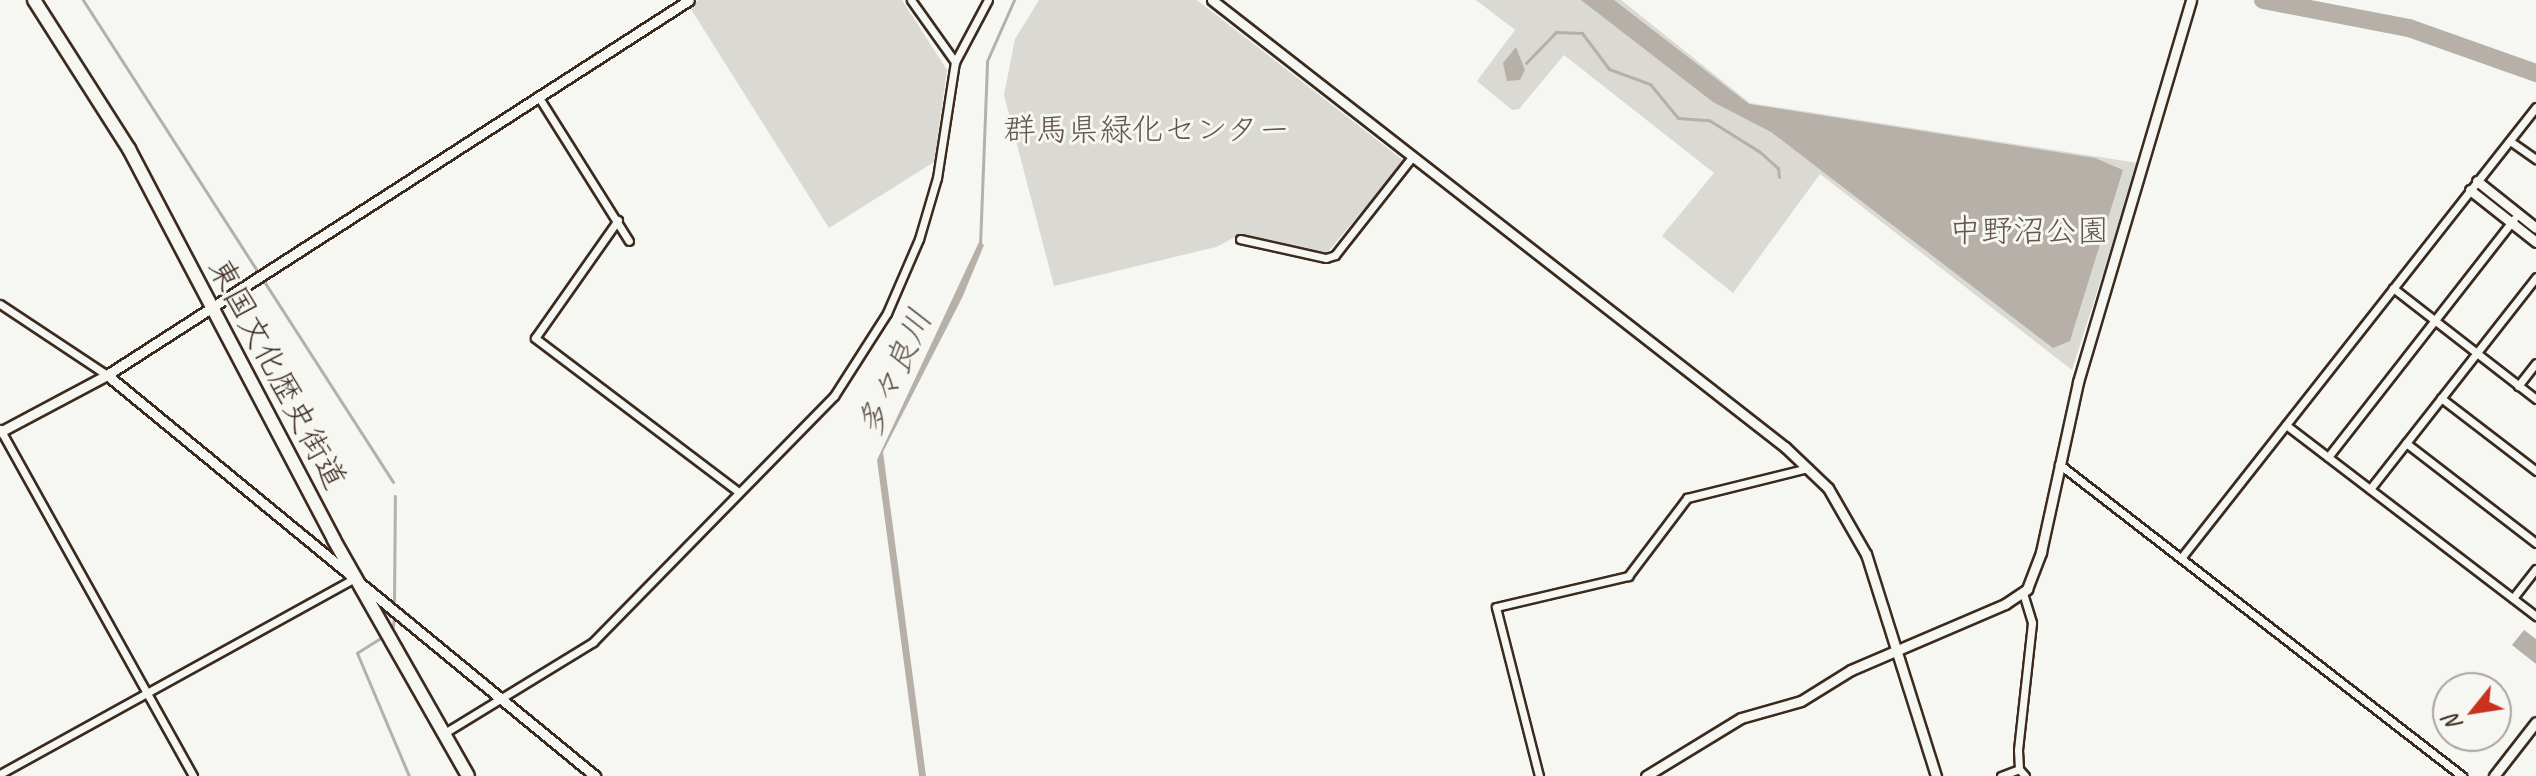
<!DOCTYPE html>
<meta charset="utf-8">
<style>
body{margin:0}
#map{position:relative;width:2536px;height:776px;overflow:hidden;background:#f6f6f2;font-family:Caveat,"Klee One",sans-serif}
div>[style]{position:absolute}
.green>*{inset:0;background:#dad9d3}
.water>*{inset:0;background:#b6b0a9}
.stream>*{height:3px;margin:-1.5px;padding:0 1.5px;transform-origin:1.5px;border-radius:1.5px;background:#b6b0a9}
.river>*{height:18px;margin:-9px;padding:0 9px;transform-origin:9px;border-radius:9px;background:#b6b0a9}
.roads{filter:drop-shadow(2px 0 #3b2a1e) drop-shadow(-2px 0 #3b2a1e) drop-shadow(0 2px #3b2a1e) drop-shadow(0 -2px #3b2a1e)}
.minor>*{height:7px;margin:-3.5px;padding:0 3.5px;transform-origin:3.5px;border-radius:3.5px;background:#f6f6f2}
.tertiary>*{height:9px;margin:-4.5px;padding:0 4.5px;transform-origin:4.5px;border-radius:4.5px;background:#f6f6f2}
.trunk>*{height:12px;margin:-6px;padding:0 6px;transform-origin:6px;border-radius:6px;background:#f6f6f2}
span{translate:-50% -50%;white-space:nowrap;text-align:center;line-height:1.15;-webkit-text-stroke:6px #f6f6f2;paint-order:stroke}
.park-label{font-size:32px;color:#63564b}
.street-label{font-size:32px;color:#3b2a1e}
.water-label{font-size:34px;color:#605248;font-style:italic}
.north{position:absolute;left:2432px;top:672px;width:80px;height:80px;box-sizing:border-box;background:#f6f6f2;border:2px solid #aba49d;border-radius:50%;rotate:240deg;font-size:22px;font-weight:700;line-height:32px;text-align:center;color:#3b2a1e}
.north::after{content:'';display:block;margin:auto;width:28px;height:36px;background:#c8321e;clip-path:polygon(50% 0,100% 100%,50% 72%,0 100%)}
</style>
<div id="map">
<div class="green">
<i style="clip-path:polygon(699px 0,902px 0,947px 70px,934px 162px,829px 228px,689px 6px)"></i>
<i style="clip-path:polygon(1039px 0,1197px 0,1404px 161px,1326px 254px,1241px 234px,1216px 247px,1054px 286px,1004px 95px,1015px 39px)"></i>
<i style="clip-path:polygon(1476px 0,1621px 0,1750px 103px,2138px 163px,2072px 370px,1820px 174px,1733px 293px,1662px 236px,1714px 173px,1564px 55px,1519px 109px,1512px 110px,1477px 81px,1515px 30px)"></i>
</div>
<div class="water">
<i style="clip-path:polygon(1581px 0,1614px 0,1749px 104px,2095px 158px,2123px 170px,2070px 341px,2053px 348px,1771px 132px,1713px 102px)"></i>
<i style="clip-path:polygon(1516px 47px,1525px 70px,1520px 80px,1507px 81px,1503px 63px)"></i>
<i style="clip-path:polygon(979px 242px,984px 245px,962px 298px,883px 452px,926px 776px,919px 776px,877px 460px)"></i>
<i style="clip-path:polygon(2524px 630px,2536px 639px,2536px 664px,2512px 645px)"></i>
</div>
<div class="stream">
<i style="left:83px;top:0;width:573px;rotate:57.25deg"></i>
<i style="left:1526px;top:63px;width:43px;rotate:-45.9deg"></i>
<i style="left:1556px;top:32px;width:26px;rotate:2deg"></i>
<i style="left:1582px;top:33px;width:45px;rotate:53.1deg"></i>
<i style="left:1609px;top:69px;width:44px;rotate:20.1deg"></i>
<i style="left:1650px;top:84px;width:44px;rotate:50.5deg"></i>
<i style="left:1678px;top:118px;width:31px;rotate:4deg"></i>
<i style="left:1709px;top:120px;width:60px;rotate:32.1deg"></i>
<i style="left:1760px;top:152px;width:24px;rotate:42deg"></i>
<i style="left:1778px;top:168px;width:9px;rotate:84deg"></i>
<i style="left:980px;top:246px;width:185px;rotate:-87.8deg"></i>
<i style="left:987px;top:61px;width:67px;rotate:-66.1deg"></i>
<i style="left:394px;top:601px;width:105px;rotate:-89.5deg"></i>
<i style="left:392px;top:631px;width:13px;rotate:-81deg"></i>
<i style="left:379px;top:639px;width:26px;rotate:148deg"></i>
<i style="left:357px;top:653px;width:134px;rotate:67.1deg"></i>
</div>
<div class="river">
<i style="left:2263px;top:0;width:149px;rotate:10.9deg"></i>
<i style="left:2409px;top:28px;width:135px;rotate:19.5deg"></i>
</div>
<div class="roads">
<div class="minor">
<i style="left:911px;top:0;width:76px;rotate:54.6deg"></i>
<i style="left:538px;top:96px;width:171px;rotate:57.9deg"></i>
<i style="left:2510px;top:141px;width:32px;rotate:35deg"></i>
<i style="left:618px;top:220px;width:144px;rotate:125.1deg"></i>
<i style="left:535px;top:338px;width:253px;rotate:37.1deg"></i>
<i style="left:1240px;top:239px;width:88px;rotate:12.5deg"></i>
<i style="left:1326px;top:258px;width:9px;rotate:-18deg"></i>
<i style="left:1335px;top:255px;width:125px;rotate:-51.8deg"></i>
<i style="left:2393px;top:288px;width:181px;rotate:37.8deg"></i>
<i style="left:0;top:304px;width:128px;rotate:33.6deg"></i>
<i style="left:2518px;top:386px;width:29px;rotate:-52deg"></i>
<i style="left:2441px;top:398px;width:120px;rotate:37.5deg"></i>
<i style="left:2286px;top:425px;width:315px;rotate:37.4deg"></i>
<i style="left:0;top:429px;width:397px;rotate:60.9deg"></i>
<i style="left:2406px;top:443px;width:164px;rotate:37.6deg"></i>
<i style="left:2328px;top:457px;width:302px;rotate:-52deg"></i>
<i style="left:2059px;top:464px;width:510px;rotate:37.75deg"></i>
<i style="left:2370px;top:489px;width:269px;rotate:-51.9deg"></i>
<i style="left:2181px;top:558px;width:574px;rotate:-51.79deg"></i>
<i style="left:2023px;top:593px;width:31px;rotate:73deg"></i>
<i style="left:2032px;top:623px;width:128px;rotate:96.3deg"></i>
<i style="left:2018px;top:750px;width:19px;rotate:87deg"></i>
<i style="left:2019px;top:769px;width:9px;rotate:49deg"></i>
<i style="left:2513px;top:598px;width:37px;rotate:-52deg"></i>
<i style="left:443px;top:734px;width:176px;rotate:-31.5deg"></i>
<i style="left:593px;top:642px;width:344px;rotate:-45.6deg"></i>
<i style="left:834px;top:396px;width:98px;rotate:-57.4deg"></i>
<i style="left:887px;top:313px;width:81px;rotate:-66.6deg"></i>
<i style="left:919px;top:239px;width:64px;rotate:-73.6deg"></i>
<i style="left:937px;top:178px;width:117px;rotate:-81.2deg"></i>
<i style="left:955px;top:62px;width:70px;rotate:-62deg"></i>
<i style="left:0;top:774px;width:406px;rotate:-28.9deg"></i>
<i style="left:1539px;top:776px;width:174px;rotate:-104.3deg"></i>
<i style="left:1496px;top:607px;width:136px;rotate:-13.2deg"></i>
<i style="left:1628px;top:576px;width:98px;rotate:-52.9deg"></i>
<i style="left:1687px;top:498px;width:125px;rotate:-13.9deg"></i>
<i style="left:2001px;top:776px;width:19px;rotate:-21deg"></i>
</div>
<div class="tertiary">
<i style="left:1212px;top:0;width:727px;rotate:37.96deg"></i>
<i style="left:1785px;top:447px;width:59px;rotate:43.6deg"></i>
<i style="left:1828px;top:488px;width:76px;rotate:60.1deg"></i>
<i style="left:1866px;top:554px;width:233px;rotate:72.5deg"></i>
<i style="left:2477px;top:181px;width:75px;rotate:38.5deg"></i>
<i style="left:2470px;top:190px;width:84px;rotate:38.2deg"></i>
<i style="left:107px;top:375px;width:632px;rotate:39.41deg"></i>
<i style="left:0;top:432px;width:121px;rotate:-28deg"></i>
<i style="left:107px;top:375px;width:692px;rotate:-32.79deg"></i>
<i style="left:1646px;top:776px;width:111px;rotate:-31.4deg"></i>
<i style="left:1741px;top:718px;width:62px;rotate:-15.8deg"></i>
<i style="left:1801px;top:701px;width:59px;rotate:-31.8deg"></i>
<i style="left:1851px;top:670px;width:168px;rotate:-23.2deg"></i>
<i style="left:2005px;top:604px;width:27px;rotate:-34deg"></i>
<i style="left:2027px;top:589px;width:40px;rotate:-69deg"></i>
<i style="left:2041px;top:552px;width:174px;rotate:-77.7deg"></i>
<i style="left:2078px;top:382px;width:398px;rotate:-73.5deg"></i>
<i style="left:2494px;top:776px;width:68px;rotate:-52.1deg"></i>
</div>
<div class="trunk">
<i style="left:34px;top:0;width:177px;rotate:57.5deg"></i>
<i style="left:129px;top:149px;width:441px;rotate:62.3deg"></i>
<i style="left:334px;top:540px;width:271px;rotate:60.4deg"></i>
</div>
</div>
<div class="park-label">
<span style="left:1147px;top:130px">群馬県緑化センター</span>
<span style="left:2029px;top:231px">中野沼公園</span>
</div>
<div class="street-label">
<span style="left:277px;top:374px;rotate:62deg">東国文化歴史街道</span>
</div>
<div class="water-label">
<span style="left:894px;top:373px;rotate:-66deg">多々良川</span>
</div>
<div class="north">N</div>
</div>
